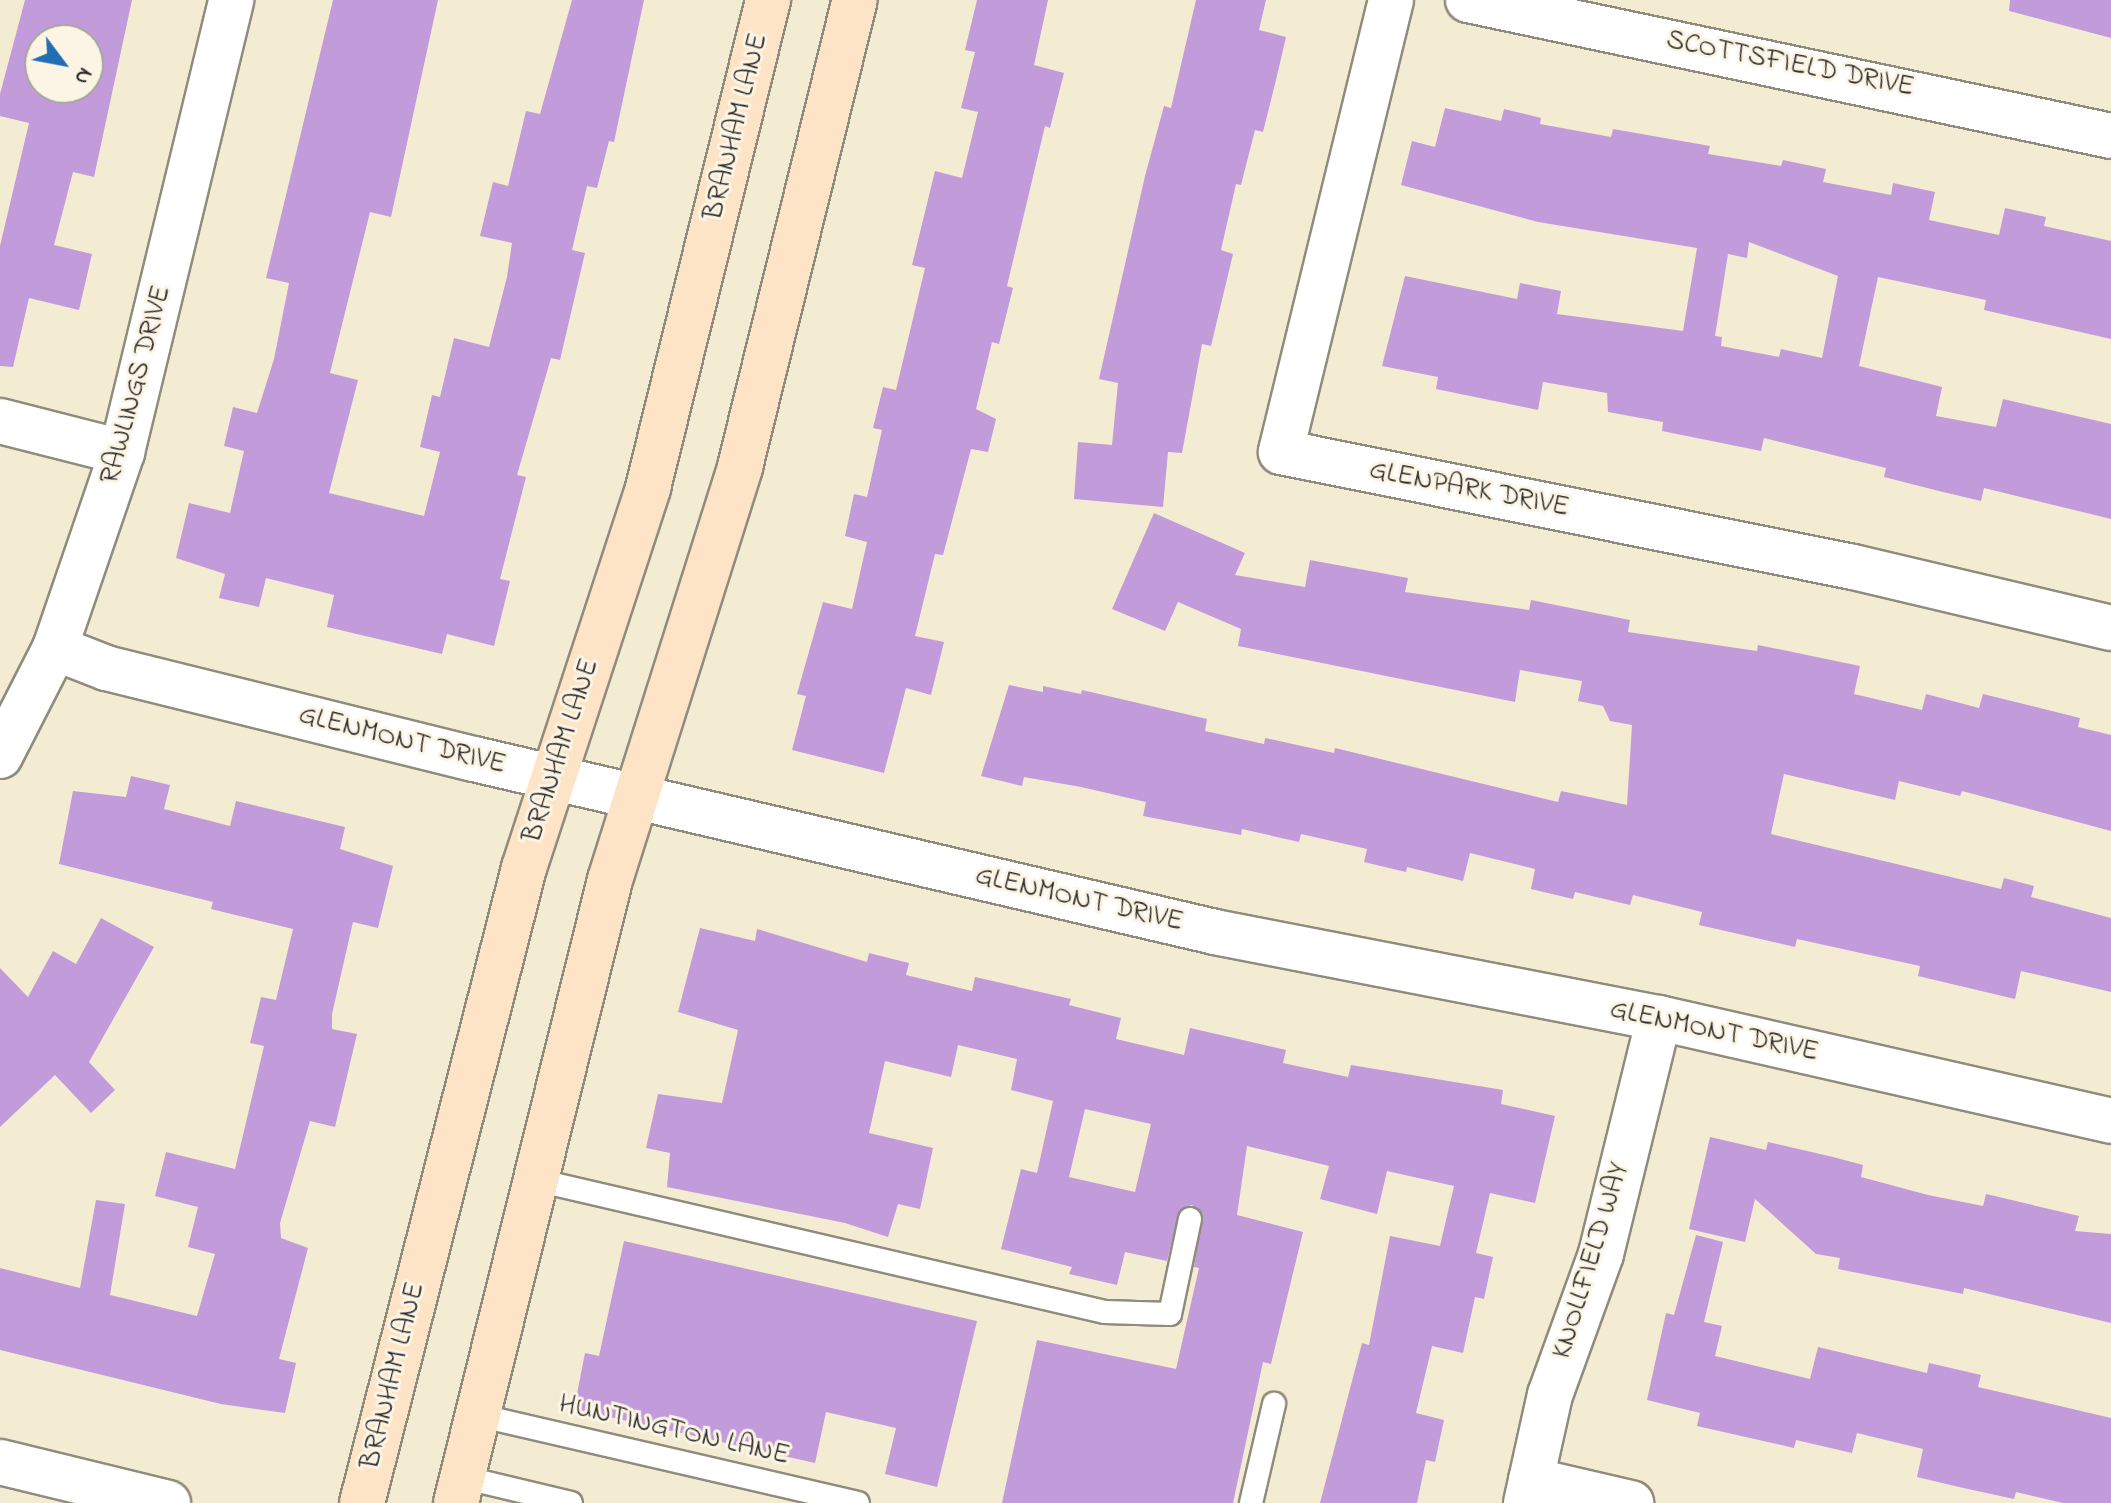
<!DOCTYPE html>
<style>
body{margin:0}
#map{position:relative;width:2111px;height:1503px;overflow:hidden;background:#f3ecd2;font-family:"Indie Flower",sans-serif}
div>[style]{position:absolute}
.building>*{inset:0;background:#c29bdb}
.roads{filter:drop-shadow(2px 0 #8f8c7e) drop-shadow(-2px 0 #8f8c7e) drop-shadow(0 2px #8f8c7e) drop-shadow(0 -2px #8f8c7e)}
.lane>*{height:22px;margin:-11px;padding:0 11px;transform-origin:11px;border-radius:11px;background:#fff}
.street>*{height:44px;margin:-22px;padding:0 22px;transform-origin:22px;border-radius:22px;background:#fff}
.secondary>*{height:44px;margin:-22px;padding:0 22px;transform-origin:22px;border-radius:22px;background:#fee4c6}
span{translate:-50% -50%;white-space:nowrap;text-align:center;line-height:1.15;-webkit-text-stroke:6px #fcf5e5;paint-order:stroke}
.street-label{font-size:28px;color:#2b2b2b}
.north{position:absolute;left:24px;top:24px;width:80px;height:80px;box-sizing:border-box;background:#fcf5e5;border:2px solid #a8a49b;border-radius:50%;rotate:122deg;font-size:22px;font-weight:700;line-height:32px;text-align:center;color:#2b2b2b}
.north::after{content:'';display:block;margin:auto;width:28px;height:36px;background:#1f6fb2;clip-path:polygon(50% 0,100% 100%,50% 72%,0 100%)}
</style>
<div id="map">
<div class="building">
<i style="clip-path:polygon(evenodd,25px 0,132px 0,94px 177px,73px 172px,54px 245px,92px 254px,79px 310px,29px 298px,13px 367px,0 366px,0 246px,29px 123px,0 116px,0 94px,25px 0,40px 40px,88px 40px,88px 88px,40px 88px,40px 40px)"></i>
<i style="clip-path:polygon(333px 0,438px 0,391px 217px,370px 212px,330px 373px,358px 380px,329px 493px,424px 516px,440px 452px,420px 447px,432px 395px,440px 397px,454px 338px,489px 347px,507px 277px,512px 243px,480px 236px,493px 182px,508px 186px,526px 111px,540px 114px,572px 0,644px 0,614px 142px,609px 141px,597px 188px,587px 186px,572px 250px,585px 253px,560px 360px,551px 358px,517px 475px,526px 477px,500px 579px,510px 581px,494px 646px,447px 634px,442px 654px,327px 627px,334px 595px,266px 578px,259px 607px,219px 598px,225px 574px,176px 558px,189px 503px,230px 513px,244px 451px,224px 446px,233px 407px,257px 413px,274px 359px,289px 283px,266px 278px)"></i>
<i style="clip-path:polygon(977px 0,1048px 0,1034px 65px,1064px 73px,1050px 128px,1045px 126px,1007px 286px,1013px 288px,999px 344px,992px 342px,976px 409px,996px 419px,988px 452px,971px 449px,943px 555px,935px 554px,915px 636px,944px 642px,931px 695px,906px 688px,884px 773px,792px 750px,806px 696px,797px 694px,823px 602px,852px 609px,867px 542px,845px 536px,854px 494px,867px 497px,882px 430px,873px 428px,883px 387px,896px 390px,925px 268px,912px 265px,935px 171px,962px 178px,978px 112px,961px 108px,975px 52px,965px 50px)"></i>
<i style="clip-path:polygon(1196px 0,1266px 0,1259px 30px,1286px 37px,1276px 80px,1263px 132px,1255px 130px,1241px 185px,1236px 184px,1221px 250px,1233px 254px,1211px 346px,1202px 344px,1182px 453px,1168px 452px,1163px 507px,1074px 499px,1078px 442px,1112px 445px,1118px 383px,1099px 379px,1145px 176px,1164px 106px,1171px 108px)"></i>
<i style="clip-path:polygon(2010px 0,2111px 0,2111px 38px,2009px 11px)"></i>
<i style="clip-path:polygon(evenodd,1445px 108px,1501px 121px,1504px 109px,1541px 118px,1540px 124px,1611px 137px,1613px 129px,1710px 146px,1708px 154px,1781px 166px,1783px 160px,1826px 169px,1823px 182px,1891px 195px,1893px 183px,1935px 192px,1929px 220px,1999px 235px,2005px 208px,2046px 217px,2044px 226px,2111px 241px,2111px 339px,1984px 310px,1986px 300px,1878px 277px,1859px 366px,1942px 387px,1936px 416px,1996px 427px,2003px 399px,2111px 424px,2111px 519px,1984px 488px,1981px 501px,1939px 491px,1884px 477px,1886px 468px,1764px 438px,1761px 451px,1662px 431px,1663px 422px,1608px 412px,1607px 393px,1543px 382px,1538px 410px,1436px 389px,1438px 377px,1382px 366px,1405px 276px,1517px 299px,1520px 283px,1561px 291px,1557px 314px,1683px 331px,1697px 248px,1538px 222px,1401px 185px,1412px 141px,1435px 147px,1445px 108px,1749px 242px,1838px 276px,1822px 358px,1781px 349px,1779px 357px,1721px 346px,1722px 337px,1715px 336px,1728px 254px,1747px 258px,1749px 242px)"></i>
<i style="clip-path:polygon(1154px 513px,1245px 553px,1235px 575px,1305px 587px,1310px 560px,1408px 578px,1405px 592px,1529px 610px,1531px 600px,1630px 620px,1628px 632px,1757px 651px,1758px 645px,1860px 666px,1854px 694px,1922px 710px,1926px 694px,1979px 708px,1983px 694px,2080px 718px,2078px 727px,2111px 735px,2111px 831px,1962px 791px,1960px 796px,1899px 781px,1895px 800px,1784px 774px,1771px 834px,2001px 889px,2004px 878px,2034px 886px,2031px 897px,2111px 918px,2111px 992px,2021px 971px,2015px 999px,1918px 976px,1920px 966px,1797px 939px,1795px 947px,1699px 925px,1702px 912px,1633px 895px,1630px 905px,1575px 892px,1573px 899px,1531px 889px,1535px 869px,1470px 853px,1463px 881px,1407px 867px,1406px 872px,1364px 862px,1367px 849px,1301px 834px,1299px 842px,1242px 829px,1241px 835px,1143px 816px,1146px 802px,1081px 787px,1024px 777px,1022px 786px,981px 776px,1009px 685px,1043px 692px,1043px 686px,1081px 694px,1082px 690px,1207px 719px,1205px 731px,1264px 744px,1265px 738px,1334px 753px,1335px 748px,1558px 802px,1561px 791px,1627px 805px,1632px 725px,1610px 721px,1603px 706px,1578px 701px,1582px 681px,1520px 670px,1515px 702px,1238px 646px,1241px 629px,1178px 602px,1165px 631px,1112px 609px)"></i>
<i style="clip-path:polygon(131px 776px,170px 785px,164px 809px,230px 826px,236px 801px,345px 827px,340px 849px,393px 866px,378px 928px,353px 922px,332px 1014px,332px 1029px,357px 1034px,335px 1127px,310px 1121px,280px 1223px,281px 1238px,308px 1248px,279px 1359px,296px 1363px,285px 1413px,221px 1404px,0 1350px,0 1268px,80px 1288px,96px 1200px,125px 1204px,110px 1295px,197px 1316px,215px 1254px,188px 1247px,198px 1207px,155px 1196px,166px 1152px,235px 1169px,264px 1046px,250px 1043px,261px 997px,276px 1000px,293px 929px,211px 909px,213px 902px,59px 864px,73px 791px,126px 797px)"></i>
<i style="clip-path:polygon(101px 918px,154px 947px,89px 1062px,115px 1090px,91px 1113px,55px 1075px,0 1127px,0 968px,28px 997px,53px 951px,76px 964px)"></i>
<i style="clip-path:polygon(evenodd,700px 928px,755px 941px,757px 929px,867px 962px,869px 953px,909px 963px,906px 975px,972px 991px,975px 977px,1071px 999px,1069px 1005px,1121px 1018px,1116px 1039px,1184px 1055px,1190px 1028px,1286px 1050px,1283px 1063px,1348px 1077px,1351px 1065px,1503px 1090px,1501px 1104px,1555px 1116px,1535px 1203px,1490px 1193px,1476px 1253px,1493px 1257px,1484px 1299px,1475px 1297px,1463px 1353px,1432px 1346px,1416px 1413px,1444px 1420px,1435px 1462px,1426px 1460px,1417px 1503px,1320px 1503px,1362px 1343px,1369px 1345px,1390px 1236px,1440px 1246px,1454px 1186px,1387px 1171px,1377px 1214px,1320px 1199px,1329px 1166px,1247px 1146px,1237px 1215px,1303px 1232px,1271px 1364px,1263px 1362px,1233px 1503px,1002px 1503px,1037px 1340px,1176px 1369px,1199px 1268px,1194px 1267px,1203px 1214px,1192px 1205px,1179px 1210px,1167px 1261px,1125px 1252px,1117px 1285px,1069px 1274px,1072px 1267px,1001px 1249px,1021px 1169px,1037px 1173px,1053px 1101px,1011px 1090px,1017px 1059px,958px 1045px,951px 1077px,885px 1061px,869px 1133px,933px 1148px,920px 1209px,898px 1204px,888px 1237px,845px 1223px,667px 1187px,670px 1153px,646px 1148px,658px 1094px,722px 1103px,738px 1030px,678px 1012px,700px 928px,1085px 1109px,1151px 1124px,1135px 1192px,1069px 1177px,1085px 1109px)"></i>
<i style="clip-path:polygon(1710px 1137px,1766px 1150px,1768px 1142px,1833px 1157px,1863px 1165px,1861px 1177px,1928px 1195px,1983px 1206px,1986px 1194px,2079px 1216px,2075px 1231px,2111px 1234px,2111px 1323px,1964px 1288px,1963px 1294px,1838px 1269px,1840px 1258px,1816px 1254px,1755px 1199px,1745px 1242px,1689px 1229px)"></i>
<i style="clip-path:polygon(1696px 1235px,1723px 1242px,1704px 1322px,1722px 1326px,1715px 1356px,1810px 1379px,1818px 1347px,1927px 1373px,1929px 1363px,1981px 1375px,1978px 1387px,2111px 1418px,2111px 1503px,2063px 1503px,2016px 1492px,2014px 1499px,1959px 1487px,1917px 1477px,1923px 1449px,1857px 1433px,1852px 1453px,1796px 1440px,1794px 1448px,1697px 1426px,1700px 1413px,1647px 1400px,1666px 1313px,1674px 1315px)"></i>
<i style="clip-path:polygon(624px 1241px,977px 1321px,937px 1487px,885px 1474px,896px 1428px,826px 1412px,815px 1463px,574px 1409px,585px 1353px,599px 1356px)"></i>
</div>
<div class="roads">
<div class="lane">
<i style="left:532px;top:1179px;width:588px;rotate:13.07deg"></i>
<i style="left:1105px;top:1312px;width:65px;rotate:1.8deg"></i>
<i style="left:1170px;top:1314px;width:97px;rotate:-78.1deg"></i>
<i style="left:477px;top:1415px;width:391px;rotate:13deg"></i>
<i style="left:462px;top:1477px;width:112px;rotate:13.4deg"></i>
<i style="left:1251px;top:1503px;width:102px;rotate:-76.9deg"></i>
</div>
<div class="street">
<i style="left:1391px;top:0;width:465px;rotate:103.7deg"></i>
<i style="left:1281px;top:452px;width:583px;rotate:11.37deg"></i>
<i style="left:1853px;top:567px;width:265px;rotate:13.3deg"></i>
<i style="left:1468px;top:0;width:657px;rotate:11.94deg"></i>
<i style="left:0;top:421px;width:126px;rotate:14.3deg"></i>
<i style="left:55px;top:648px;width:55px;rotate:21.4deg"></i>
<i style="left:106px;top:668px;width:379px;rotate:13.9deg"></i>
<i style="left:474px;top:759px;width:761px;rotate:13.14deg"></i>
<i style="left:1215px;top:932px;width:452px;rotate:11deg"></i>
<i style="left:1659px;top:1018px;width:464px;rotate:12.8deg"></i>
<i style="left:0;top:756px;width:121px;rotate:-63deg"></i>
<i style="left:55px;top:648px;width:207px;rotate:-71.1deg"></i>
<i style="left:122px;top:452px;width:465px;rotate:-76.4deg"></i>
<i style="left:0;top:1462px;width:173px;rotate:13.7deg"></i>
<i style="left:1531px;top:1480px;width:103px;rotate:13deg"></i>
<i style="left:1526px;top:1503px;width:111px;rotate:-77.5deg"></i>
<i style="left:1550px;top:1395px;width:150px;rotate:-70.1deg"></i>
<i style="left:1601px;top:1254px;width:243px;rotate:-76.2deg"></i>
</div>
<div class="secondary">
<i style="left:362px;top:1503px;width:655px;rotate:-75.69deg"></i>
<i style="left:524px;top:868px;width:400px;rotate:-71.9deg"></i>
<i style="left:648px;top:488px;width:503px;rotate:-76.18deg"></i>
<i style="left:456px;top:1503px;width:642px;rotate:-76.12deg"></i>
<i style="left:610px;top:880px;width:433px;rotate:-72.5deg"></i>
<i style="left:740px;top:467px;width:481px;rotate:-76.2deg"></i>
</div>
</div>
<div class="street-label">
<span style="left:1790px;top:65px;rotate:11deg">SCOTTSFIELD DRIVE</span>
<span style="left:737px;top:127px;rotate:-76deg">BRANHAM LANE</span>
<span style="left:137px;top:385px;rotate:-75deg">RAWLINGS DRIVE</span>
<span style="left:1469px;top:490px;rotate:11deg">GLENPARK DRIVE</span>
<span style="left:402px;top:741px;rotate:14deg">GLENMONT DRIVE</span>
<span style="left:562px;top:751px;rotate:-72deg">BRANHAM LANE</span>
<span style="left:1079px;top:900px;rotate:13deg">GLENMONT DRIVE</span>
<span style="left:1714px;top:1032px;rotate:12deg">GLENMONT DRIVE</span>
<span style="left:1592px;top:1261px;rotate:-73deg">KNOLLFIELD WAY</span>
<span style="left:394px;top:1376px;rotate:-76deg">BRANHAM LANE</span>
<span style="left:674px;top:1431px;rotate:13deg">HUNTINGTON LANE</span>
</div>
<div class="north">N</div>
</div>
